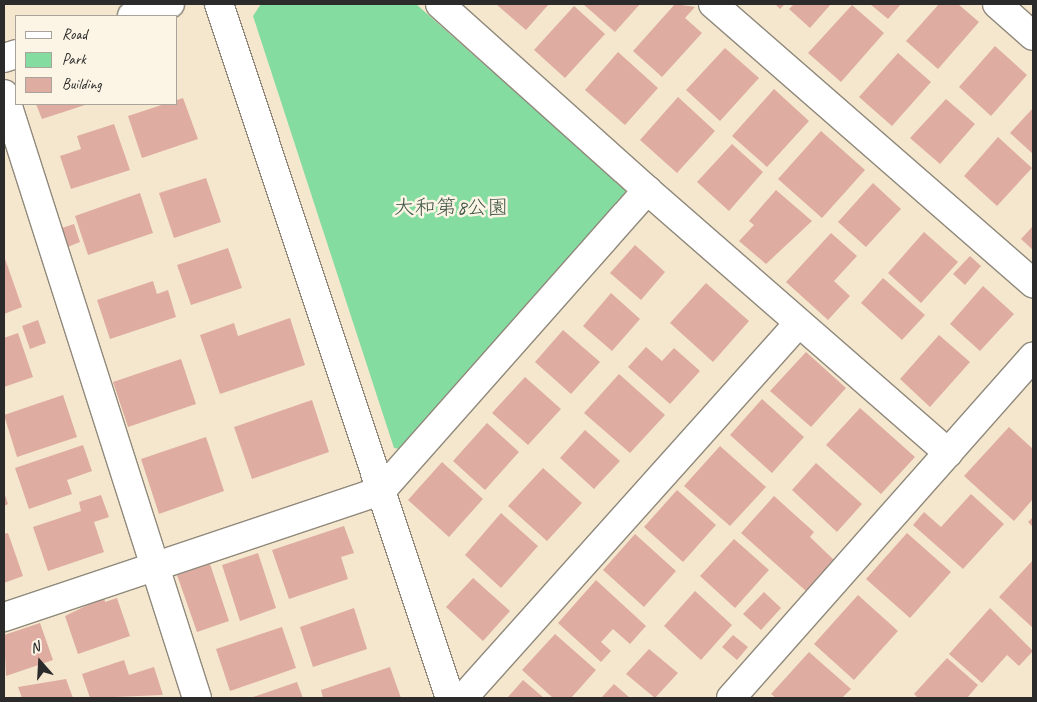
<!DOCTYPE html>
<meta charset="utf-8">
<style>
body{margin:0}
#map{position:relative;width:1037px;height:702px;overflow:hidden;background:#f4e7cd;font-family:Caveat,"Klee One",sans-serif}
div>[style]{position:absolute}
.green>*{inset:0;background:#85dca0}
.building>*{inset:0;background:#dfaca2}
.roads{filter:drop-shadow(1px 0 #90897c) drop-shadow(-1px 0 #90897c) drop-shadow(0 1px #90897c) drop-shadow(0 -1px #90897c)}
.minor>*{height:28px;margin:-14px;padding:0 14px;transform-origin:14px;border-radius:14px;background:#fff}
span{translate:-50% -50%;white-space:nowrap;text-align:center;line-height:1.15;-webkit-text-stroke:5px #fcf5e5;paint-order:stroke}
.park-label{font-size:21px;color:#425748}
.frame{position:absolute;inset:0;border:5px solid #2b2b2b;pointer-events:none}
.legend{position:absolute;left:15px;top:15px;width:162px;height:90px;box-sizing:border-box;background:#fcf5e5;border:1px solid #a8a49b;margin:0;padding:6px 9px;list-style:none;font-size:15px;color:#2b2b2b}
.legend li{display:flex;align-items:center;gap:10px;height:25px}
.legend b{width:25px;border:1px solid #a8a49b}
.north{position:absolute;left:15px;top:637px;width:50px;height:50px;-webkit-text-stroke:4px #fcf5e5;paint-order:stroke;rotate:341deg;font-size:14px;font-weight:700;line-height:20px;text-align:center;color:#2b2b2b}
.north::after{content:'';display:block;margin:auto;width:18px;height:22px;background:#2b2b2b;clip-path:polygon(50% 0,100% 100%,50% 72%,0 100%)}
</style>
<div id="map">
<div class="green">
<i style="clip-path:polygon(261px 4px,416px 4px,625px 189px,626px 204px,411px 451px,394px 448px,253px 16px)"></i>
</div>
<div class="building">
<i style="clip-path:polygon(496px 4px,549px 4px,526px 30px)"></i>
<i style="clip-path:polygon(583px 4px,640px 4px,615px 32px)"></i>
<i style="clip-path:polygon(675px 4px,695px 7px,685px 18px,702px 33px,662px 77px,633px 51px)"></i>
<i style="clip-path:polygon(775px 4px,785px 4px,780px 9px)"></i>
<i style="clip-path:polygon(794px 4px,831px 4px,810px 28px,789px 9px)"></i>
<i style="clip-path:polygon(870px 4px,901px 4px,888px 19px)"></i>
<i style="clip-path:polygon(939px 4px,958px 4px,979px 22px,938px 69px,906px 41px)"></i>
<i style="clip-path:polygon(852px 5px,884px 33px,841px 82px,808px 53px)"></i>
<i style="clip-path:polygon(574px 6px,605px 34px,565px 78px,534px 50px)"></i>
<i style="clip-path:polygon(995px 46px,1027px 75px,991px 116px,959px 87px)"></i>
<i style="clip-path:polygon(725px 48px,759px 78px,720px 121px,686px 90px)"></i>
<i style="clip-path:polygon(618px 52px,658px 88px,625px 125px,585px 90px)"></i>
<i style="clip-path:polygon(898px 53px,931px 82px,892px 126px,859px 97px)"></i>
<i style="clip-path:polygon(774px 89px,809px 121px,767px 167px,732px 136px)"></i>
<i style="clip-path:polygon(678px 97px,715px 131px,677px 173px,640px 140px)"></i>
<i style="clip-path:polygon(183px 98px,198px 139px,142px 158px,128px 116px)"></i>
<i style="clip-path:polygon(946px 99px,975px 124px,940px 164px,910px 138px)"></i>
<i style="clip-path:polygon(36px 104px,88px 104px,42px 119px)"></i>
<i style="clip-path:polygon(1033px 108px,1033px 154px,1010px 133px)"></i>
<i style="clip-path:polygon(114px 124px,130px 170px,71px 189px,60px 156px,81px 149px,77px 136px)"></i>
<i style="clip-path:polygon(821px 131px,865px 170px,822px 218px,778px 179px)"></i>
<i style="clip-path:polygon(998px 137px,1032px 168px,997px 206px,964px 176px)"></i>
<i style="clip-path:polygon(732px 144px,763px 172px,729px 211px,697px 182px)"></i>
<i style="clip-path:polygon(206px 178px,221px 222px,174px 238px,159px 193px)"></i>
<i style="clip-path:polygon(873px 183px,901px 209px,866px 247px,838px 222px)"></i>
<i style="clip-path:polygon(776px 190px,812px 221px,766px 264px,739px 241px,754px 225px,749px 221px)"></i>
<i style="clip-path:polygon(140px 193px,153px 233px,88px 255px,75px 216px)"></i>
<i style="clip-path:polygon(74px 224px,80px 242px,65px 248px,59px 229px)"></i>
<i style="clip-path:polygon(1033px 226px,1033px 250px,1021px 239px)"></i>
<i style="clip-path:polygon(924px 232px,958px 262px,921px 303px,888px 273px)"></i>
<i style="clip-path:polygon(831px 233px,857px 256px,834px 281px,850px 296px,828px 320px,786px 282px)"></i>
<i style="clip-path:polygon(635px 245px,665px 272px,641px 300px,610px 273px)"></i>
<i style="clip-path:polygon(228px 248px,242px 288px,191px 305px,177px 265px)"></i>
<i style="clip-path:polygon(4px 256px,22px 307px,4px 314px)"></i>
<i style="clip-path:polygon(970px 256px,981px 266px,965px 285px,953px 274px)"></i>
<i style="clip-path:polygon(883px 278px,925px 315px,902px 340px,861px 303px)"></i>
<i style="clip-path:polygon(153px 281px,157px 294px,168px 290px,176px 317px,110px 339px,97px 300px)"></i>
<i style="clip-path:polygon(706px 283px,749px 321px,713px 362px,670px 323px)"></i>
<i style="clip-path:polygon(983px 286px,1014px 314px,980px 351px,950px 324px)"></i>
<i style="clip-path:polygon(611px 293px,640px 319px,612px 351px,583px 326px)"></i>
<i style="clip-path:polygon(290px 318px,305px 365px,220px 394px,200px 335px,234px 323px,238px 336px)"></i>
<i style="clip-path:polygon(38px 320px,46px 343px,30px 349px,22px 326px)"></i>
<i style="clip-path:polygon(563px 330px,600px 362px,571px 394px,535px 362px)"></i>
<i style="clip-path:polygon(18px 333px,33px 377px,4px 387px,4px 338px)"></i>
<i style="clip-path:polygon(939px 335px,970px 362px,930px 407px,900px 379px)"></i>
<i style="clip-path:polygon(646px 347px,662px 361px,674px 348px,700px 371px,670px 404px,628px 367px)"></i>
<i style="clip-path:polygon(806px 352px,846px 388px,811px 427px,770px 391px)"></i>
<i style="clip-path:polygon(181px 359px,196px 404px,128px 427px,113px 382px)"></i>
<i style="clip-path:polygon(619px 374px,665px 415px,630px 453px,584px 413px)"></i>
<i style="clip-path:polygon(525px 377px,561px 409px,528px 445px,492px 413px)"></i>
<i style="clip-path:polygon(63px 395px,77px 437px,17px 457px,4px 415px)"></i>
<i style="clip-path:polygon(762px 399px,804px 437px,772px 473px,730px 435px)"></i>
<i style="clip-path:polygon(312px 400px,329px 452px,252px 479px,234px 427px)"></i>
<i style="clip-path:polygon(860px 408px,915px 457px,881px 494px,826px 445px)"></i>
<i style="clip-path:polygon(487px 423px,519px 452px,485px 490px,453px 461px)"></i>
<i style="clip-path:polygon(1009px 427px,1033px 449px,1033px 499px,1014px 521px,964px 476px)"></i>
<i style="clip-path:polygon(585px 430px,620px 461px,594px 489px,560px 458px)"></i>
<i style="clip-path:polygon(206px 437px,224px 491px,159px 514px,141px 459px)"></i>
<i style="clip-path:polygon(83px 445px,92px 471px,67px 480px,72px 494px,29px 509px,15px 468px)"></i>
<i style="clip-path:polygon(720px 446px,766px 487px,730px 526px,684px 486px)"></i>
<i style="clip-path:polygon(442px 462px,483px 499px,449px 537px,408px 500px)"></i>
<i style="clip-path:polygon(816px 463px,862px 504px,837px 532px,792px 490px)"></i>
<i style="clip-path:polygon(543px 468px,582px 503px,547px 541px,508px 506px)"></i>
<i style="clip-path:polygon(677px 490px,716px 525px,683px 562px,644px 527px)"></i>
<i style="clip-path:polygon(4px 492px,8px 504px,4px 506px)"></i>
<i style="clip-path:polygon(971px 494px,1004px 524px,963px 569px,913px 525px,924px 512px,941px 527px)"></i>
<i style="clip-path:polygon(101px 495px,109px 517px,94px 522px,104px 552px,48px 571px,33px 527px,81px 511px,79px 502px)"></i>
<i style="clip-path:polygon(774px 496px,814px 532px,810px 537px,834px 560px,806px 591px,741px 533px)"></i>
<i style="clip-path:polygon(501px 513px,538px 546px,501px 588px,465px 555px)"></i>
<i style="clip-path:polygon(1033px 517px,1033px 527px,1028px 522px)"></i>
<i style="clip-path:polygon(344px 526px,354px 553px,341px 557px,348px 579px,289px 599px,272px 550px)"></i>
<i style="clip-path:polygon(8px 533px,23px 576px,4px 583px,4px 534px)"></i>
<i style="clip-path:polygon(907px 533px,951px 572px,910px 618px,866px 579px)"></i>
<i style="clip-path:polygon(635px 534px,676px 571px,644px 607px,603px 570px)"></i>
<i style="clip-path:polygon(734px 539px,769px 570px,735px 608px,700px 576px)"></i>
<i style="clip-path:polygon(258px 553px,276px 608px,240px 621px,222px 565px)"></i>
<i style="clip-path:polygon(1033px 560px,1033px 628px,999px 597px)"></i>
<i style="clip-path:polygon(210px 564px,229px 621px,197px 632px,177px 575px)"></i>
<i style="clip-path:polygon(473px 578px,510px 611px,483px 641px,446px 607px)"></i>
<i style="clip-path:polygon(596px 580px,646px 626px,630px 644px,613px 629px,601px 642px,611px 651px,601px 662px,558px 623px)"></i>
<i style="clip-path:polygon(695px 591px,732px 625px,701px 660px,664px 626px)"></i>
<i style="clip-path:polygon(764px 592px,781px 608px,761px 630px,743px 614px)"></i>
<i style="clip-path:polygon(858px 595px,898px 631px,854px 680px,814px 644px)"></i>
<i style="clip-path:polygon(104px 597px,105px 602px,117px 598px,130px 636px,78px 654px,65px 616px)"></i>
<i style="clip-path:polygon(354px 608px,367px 649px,313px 667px,300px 627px)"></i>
<i style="clip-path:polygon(990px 608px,1033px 651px,1019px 666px,1007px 655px,982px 683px,949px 654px)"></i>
<i style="clip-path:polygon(40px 623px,53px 660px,6px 676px,4px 635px)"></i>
<i style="clip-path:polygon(282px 627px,296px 668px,230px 691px,216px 649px)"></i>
<i style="clip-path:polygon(555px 634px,596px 670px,571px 698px,553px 698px,522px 670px)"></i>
<i style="clip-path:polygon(733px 635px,748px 647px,737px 660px,722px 647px)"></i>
<i style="clip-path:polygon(649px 649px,678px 673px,655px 698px,626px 674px)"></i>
<i style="clip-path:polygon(809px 652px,851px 689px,842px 698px,776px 698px,771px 694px)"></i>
<i style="clip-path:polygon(947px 658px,978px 685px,967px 698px,918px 698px,914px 694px)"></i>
<i style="clip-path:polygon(124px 660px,129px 675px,154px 667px,163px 695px,90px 698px,82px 674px)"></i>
<i style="clip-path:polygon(390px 667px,401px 698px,323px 698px,321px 690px)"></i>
<i style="clip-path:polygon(66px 679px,73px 698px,22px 698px,18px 687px)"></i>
<i style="clip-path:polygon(523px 680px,544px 698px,507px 698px)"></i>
<i style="clip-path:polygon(297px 682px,303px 698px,250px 698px)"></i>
<i style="clip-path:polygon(614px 684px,630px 698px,601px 698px)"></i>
</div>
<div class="roads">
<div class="minor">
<i style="left:219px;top:4px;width:731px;rotate:71.59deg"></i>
<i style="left:713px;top:4px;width:425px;rotate:41.1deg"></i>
<i style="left:997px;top:4px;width:48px;rotate:41.6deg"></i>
<i style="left:132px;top:16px;width:40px;rotate:-18deg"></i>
<i style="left:4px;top:58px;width:13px;rotate:-18deg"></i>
<i style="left:4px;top:94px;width:634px;rotate:72.28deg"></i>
<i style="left:647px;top:190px;width:400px;rotate:41.1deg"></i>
<i style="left:4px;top:617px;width:397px;rotate:-18.5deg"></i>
<i style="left:381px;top:491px;width:402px;rotate:-48.5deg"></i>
<i style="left:647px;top:190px;width:278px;rotate:-138.1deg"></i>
<i style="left:463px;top:698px;width:501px;rotate:-48.16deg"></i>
<i style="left:731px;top:698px;width:456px;rotate:-48.5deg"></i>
</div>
</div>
<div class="park-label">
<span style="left:451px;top:207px">大和第8公園</span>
</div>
<div class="frame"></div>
<ul class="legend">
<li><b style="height:6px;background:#fff"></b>Road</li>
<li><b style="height:14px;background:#85dca0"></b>Park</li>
<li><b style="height:14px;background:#dfaca2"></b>Building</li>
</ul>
<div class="north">N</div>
</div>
